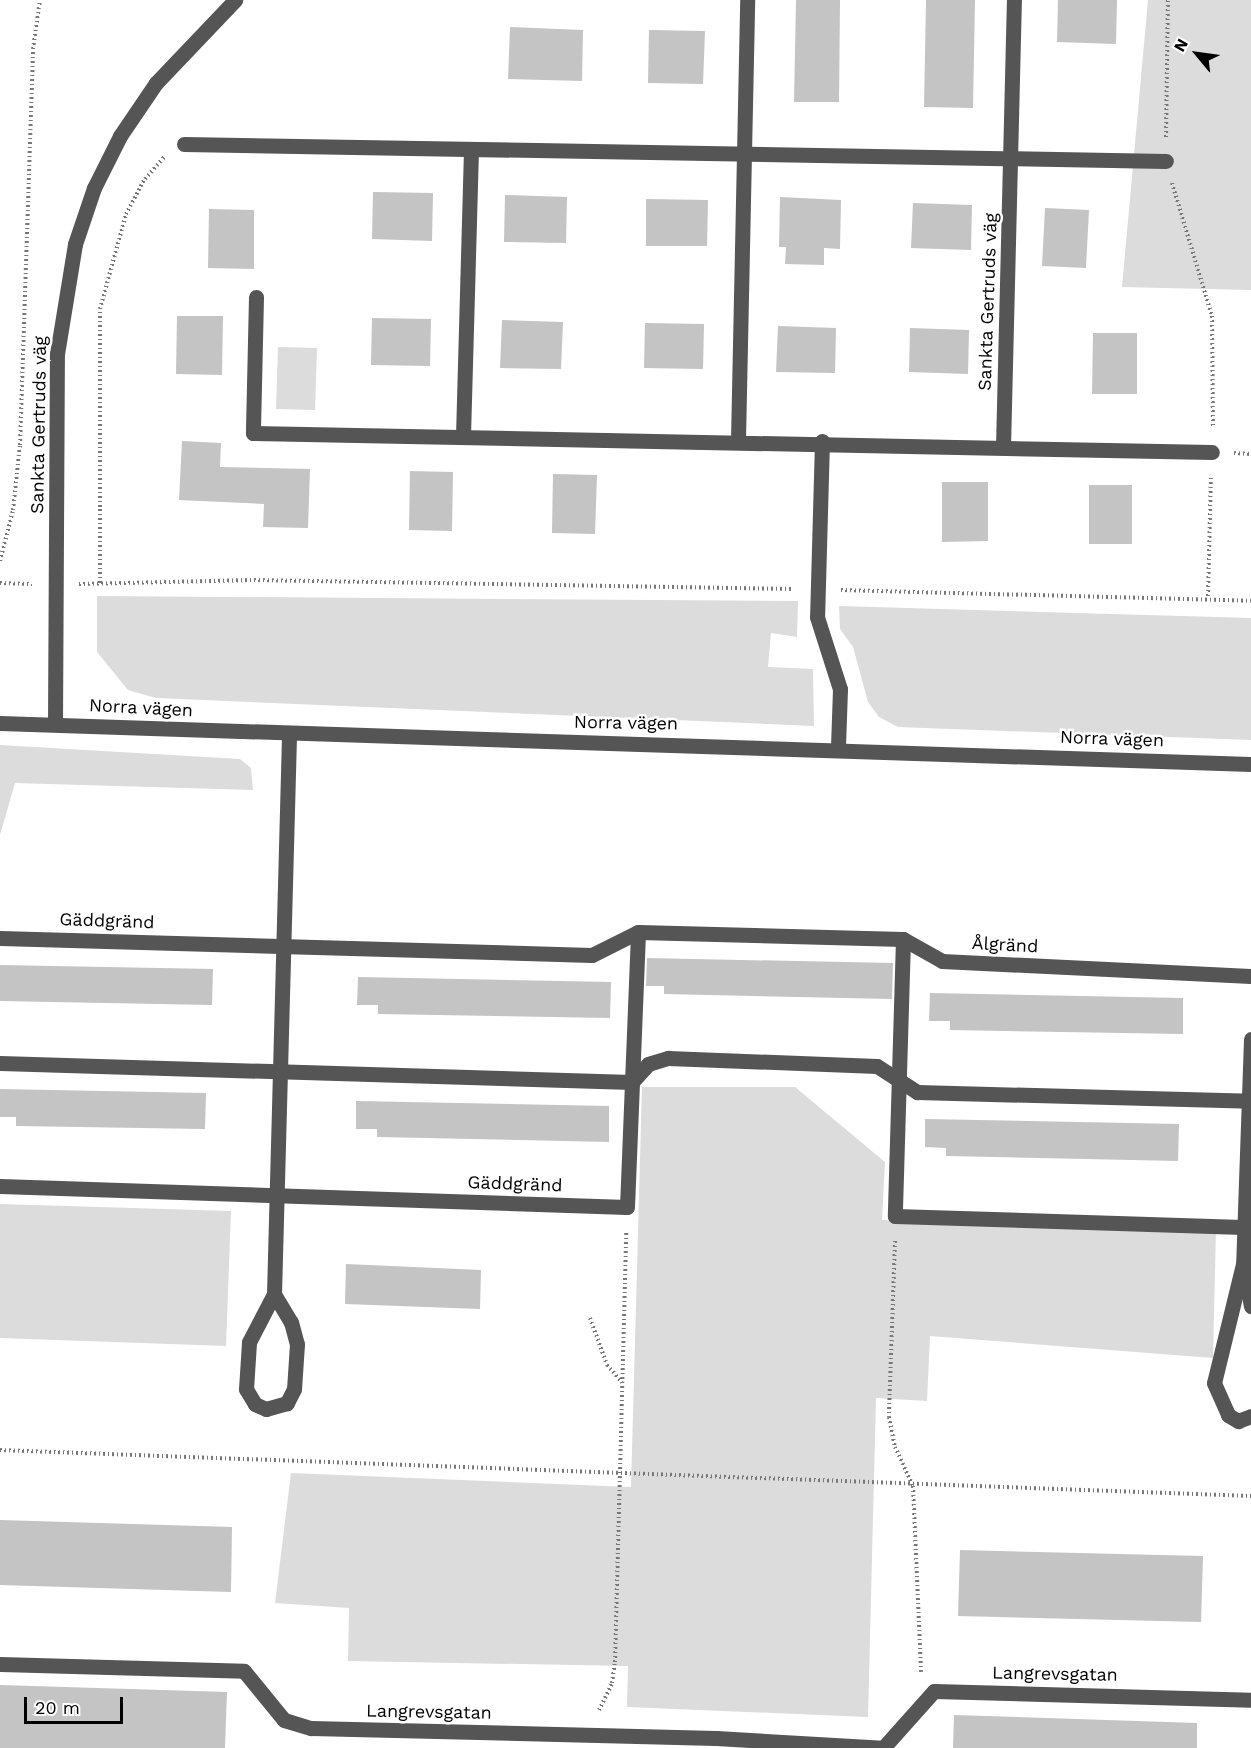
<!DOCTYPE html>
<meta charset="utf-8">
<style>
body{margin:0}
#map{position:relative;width:1251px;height:1748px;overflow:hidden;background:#fff;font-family:"Work Sans",sans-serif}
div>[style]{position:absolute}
.green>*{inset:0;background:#dcdcdc}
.building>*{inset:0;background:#c4c4c4}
.path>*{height:4px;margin-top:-2px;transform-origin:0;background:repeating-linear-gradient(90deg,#777 0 1.5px,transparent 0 4.5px)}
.minor>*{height:15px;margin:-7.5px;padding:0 7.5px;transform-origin:7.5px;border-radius:7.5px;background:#555}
span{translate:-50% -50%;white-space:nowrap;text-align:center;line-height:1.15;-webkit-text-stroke:5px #fff;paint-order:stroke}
.street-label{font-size:18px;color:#000}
.north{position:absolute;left:1167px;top:24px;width:60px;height:60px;-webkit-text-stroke:4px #fff;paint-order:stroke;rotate:299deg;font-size:16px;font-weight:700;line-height:24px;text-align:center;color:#000}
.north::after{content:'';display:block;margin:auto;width:21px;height:27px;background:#000;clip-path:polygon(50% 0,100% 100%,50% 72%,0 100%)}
.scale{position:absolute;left:24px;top:1697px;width:99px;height:27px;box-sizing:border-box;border:3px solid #000;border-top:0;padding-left:8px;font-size:18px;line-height:21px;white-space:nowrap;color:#000;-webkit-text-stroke:4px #fff;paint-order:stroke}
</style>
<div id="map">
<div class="green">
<i style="clip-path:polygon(1148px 0,1251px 0,1251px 290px,1122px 287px)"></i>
<i style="clip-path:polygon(278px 347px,317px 348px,315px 410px,276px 409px)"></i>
<i style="clip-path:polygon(97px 596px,798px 601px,797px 637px,771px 633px,768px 667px,813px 669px,814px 726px,156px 698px,128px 690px,97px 652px)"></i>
<i style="clip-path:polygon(839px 606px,1251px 618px,1251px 740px,898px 727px,879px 717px,868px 702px,853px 647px,840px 629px)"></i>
<i style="clip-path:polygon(0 745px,240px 759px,251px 768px,253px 790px,15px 783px,0 835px)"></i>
<i style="clip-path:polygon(642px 1087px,795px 1087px,885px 1162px,882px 1220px,1216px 1229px,1213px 1358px,930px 1336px,927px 1401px,876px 1398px,868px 1717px,627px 1707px,628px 1666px,348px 1661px,349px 1608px,275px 1603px,291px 1473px,631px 1487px)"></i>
<i style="clip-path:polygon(0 1204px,231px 1211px,226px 1346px,0 1338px)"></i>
</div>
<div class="building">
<i style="clip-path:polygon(796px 0,840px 0,839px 102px,794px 102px)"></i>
<i style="clip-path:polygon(926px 0,975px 0,973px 108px,924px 107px)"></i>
<i style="clip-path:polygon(1058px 0,1117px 0,1116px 44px,1057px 42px)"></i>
<i style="clip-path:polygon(510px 27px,583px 30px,582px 81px,508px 79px)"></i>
<i style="clip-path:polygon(649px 30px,705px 31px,703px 84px,648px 83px)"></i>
<i style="clip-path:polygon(373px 192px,433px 193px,432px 241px,372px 239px)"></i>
<i style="clip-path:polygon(505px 195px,567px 197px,566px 243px,504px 242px)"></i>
<i style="clip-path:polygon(780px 197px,841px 200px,840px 249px,824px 248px,824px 265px,785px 264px,786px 247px,779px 247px)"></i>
<i style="clip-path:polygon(646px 199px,708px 200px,707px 246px,646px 246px)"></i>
<i style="clip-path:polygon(913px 203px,972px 205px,971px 250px,911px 248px)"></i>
<i style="clip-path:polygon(1045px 208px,1089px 210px,1086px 268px,1042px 266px)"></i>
<i style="clip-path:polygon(209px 209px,254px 210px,254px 269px,208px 268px)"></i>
<i style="clip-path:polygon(177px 316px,223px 316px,222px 375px,176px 374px)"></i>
<i style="clip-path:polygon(372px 318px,431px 319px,430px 366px,371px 365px)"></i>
<i style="clip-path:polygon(502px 320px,563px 322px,561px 369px,500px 368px)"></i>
<i style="clip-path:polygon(645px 323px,704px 324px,703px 369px,644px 368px)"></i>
<i style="clip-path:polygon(778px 326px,836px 328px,835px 373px,776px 372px)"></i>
<i style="clip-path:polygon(910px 328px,969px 330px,968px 374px,909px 372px)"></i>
<i style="clip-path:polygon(1093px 333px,1137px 333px,1137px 394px,1092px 394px)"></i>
<i style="clip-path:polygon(182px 441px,221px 443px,220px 467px,310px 469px,308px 528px,263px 527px,264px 504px,179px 500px)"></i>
<i style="clip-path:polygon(410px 471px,453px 472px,452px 531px,409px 530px)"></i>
<i style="clip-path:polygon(553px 474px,597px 475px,595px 534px,552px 533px)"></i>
<i style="clip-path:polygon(942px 482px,988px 482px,988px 541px,942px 542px)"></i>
<i style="clip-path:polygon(1089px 485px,1132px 485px,1132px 544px,1089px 544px)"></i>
<i style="clip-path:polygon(647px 958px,893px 963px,892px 999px,664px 994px,664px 986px,646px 986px)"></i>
<i style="clip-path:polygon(0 965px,213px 969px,212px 1005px,0 1001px)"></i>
<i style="clip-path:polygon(358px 977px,611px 982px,610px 1018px,378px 1014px,378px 1005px,357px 1005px)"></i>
<i style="clip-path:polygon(930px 993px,1183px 998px,1183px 1034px,950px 1030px,950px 1021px,929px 1021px)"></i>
<i style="clip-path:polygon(0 1089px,206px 1093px,205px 1129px,16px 1126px,16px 1117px,0 1117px)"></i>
<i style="clip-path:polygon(356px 1101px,609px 1106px,609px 1142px,377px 1137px,377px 1129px,356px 1129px)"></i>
<i style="clip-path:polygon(925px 1119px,1179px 1124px,1178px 1161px,946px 1156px,946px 1148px,925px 1147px)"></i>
<i style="clip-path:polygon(346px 1264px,481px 1270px,480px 1309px,345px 1304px)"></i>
<i style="clip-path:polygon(0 1520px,232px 1527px,231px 1592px,0 1585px)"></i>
<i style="clip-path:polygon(960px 1550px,1203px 1556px,1201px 1622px,958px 1616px)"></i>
<i style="clip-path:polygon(0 1685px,227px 1692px,225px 1748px,0 1748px)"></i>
<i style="clip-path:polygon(954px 1715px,1197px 1723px,1197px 1748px,953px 1748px)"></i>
</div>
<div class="path">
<i style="left:1166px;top:137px;width:137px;rotate:-89.2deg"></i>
<i style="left:1172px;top:183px;width:139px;rotate:73.3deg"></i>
<i style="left:1212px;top:316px;width:111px;rotate:89.5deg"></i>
<i style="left:1234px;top:453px;width:17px;rotate:3deg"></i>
<i style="left:0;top:561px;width:53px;rotate:-75.7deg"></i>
<i style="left:13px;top:510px;width:65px;rotate:-83.9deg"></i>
<i style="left:20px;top:445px;width:396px;rotate:-88.1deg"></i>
<i style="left:33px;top:49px;width:49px;rotate:-81.9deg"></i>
<i style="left:0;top:583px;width:32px;rotate:2deg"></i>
<i style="left:100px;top:583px;width:274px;rotate:-90deg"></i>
<i style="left:100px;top:309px;width:98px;rotate:-74.7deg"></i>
<i style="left:126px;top:214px;width:40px;rotate:-62deg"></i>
<i style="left:145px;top:179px;width:30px;rotate:-49deg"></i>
<i style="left:79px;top:584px;width:175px;rotate:-1.3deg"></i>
<i style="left:254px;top:580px;width:540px;rotate:0.95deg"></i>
<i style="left:841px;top:590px;width:410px;rotate:1.5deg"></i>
<i style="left:1208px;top:596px;width:119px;rotate:-88.6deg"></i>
<i style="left:895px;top:1241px;width:176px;rotate:92deg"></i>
<i style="left:889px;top:1417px;width:31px;rotate:79deg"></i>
<i style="left:895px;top:1447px;width:43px;rotate:65.2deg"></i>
<i style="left:913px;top:1486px;width:186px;rotate:87.5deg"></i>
<i style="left:590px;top:1318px;width:50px;rotate:70.1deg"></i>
<i style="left:607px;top:1365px;width:23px;rotate:49deg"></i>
<i style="left:0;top:1450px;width:1252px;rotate:2.11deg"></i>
<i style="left:599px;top:1710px;width:30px;rotate:-64deg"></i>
<i style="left:612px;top:1683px;width:21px;rotate:-82deg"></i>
<i style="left:615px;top:1662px;width:430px;rotate:-88.5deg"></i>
</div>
<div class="minor">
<i style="left:184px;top:144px;width:982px;rotate:0.99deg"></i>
<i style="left:256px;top:297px;width:136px;rotate:91.3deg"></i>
<i style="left:253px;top:433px;width:959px;rotate:1.14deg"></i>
<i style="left:463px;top:436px;width:287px;rotate:-88.4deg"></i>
<i style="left:738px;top:440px;width:440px;rotate:-88.8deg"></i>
<i style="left:822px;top:441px;width:176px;rotate:91.6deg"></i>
<i style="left:817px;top:617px;width:76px;rotate:72.3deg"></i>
<i style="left:840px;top:689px;width:58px;rotate:92deg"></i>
<i style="left:1003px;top:447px;width:447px;rotate:-88.6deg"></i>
<i style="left:0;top:723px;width:1252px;rotate:1.88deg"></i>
<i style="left:55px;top:724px;width:370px;rotate:-89.7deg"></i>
<i style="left:57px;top:354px;width:111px;rotate:-80.7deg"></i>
<i style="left:75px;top:244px;width:59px;rotate:-71.3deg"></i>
<i style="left:94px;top:188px;width:58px;rotate:-63.4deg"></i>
<i style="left:120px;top:136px;width:64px;rotate:-55.8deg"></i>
<i style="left:156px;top:83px;width:115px;rotate:-46.4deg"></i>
<i style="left:0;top:938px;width:592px;rotate:1.64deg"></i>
<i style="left:592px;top:955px;width:51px;rotate:-26.6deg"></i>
<i style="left:638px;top:932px;width:265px;rotate:1.5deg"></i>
<i style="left:903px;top:939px;width:45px;rotate:29.4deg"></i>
<i style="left:942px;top:961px;width:309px;rotate:2.8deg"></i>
<i style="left:903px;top:939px;width:277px;rotate:91.7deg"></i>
<i style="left:895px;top:1216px;width:356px;rotate:1.8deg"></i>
<i style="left:1251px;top:1039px;width:225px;rotate:92deg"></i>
<i style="left:1243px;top:1264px;width:122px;rotate:103.7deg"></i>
<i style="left:1214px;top:1383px;width:35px;rotate:66deg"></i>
<i style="left:1228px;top:1415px;width:12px;rotate:31deg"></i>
<i style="left:1238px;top:1421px;width:14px;rotate:-21deg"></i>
<i style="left:0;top:1063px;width:632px;rotate:1.72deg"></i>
<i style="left:632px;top:1082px;width:24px;rotate:-48deg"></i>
<i style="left:648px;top:1064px;width:21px;rotate:-17deg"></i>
<i style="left:668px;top:1058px;width:209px;rotate:2.2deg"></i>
<i style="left:877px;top:1066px;width:48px;rotate:33deg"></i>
<i style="left:917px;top:1092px;width:334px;rotate:1.5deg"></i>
<i style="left:0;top:1186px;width:627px;rotate:1.92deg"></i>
<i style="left:627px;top:1207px;width:275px;rotate:-87.7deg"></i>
<i style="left:1244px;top:1270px;width:37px;rotate:79deg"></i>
<i style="left:274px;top:1294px;width:33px;rotate:59deg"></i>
<i style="left:291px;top:1322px;width:23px;rotate:75deg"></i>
<i style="left:297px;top:1344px;width:45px;rotate:93.8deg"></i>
<i style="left:294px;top:1389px;width:16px;rotate:117deg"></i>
<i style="left:287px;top:1403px;width:22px;rotate:164deg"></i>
<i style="left:266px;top:1409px;width:12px;rotate:-156deg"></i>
<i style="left:255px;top:1404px;width:17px;rotate:-121deg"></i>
<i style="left:246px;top:1389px;width:47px;rotate:-86.3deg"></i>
<i style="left:249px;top:1342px;width:54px;rotate:-62.5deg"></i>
<i style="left:274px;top:1294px;width:559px;rotate:-88.46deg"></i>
<i style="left:0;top:1664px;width:244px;rotate:1.6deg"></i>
<i style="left:244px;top:1671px;width:63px;rotate:50.8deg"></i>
<i style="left:284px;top:1720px;width:28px;rotate:17deg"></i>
<i style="left:311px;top:1728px;width:405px;rotate:1.4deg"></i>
<i style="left:716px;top:1738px;width:166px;rotate:3.4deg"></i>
<i style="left:883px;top:1748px;width:76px;rotate:-48.2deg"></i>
<i style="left:934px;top:1691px;width:317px;rotate:1.6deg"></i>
</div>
<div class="street-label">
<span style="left:988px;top:302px;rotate:-88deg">Sankta Gertruds väg</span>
<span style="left:39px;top:425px;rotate:-89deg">Sankta Gertruds väg</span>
<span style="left:141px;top:708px;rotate:3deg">Norra vägen</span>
<span style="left:626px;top:723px;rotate:1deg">Norra vägen</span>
<span style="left:1112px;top:739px;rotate:2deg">Norra vägen</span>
<span style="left:107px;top:921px;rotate:2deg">Gäddgränd</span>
<span style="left:1005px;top:945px;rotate:3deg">Ålgränd</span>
<span style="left:515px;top:1184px;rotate:2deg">Gäddgränd</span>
<span style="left:1055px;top:1674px;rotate:1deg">Langrevsgatan</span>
<span style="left:429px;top:1712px;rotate:1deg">Langrevsgatan</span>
</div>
<div class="north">N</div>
<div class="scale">20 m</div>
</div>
